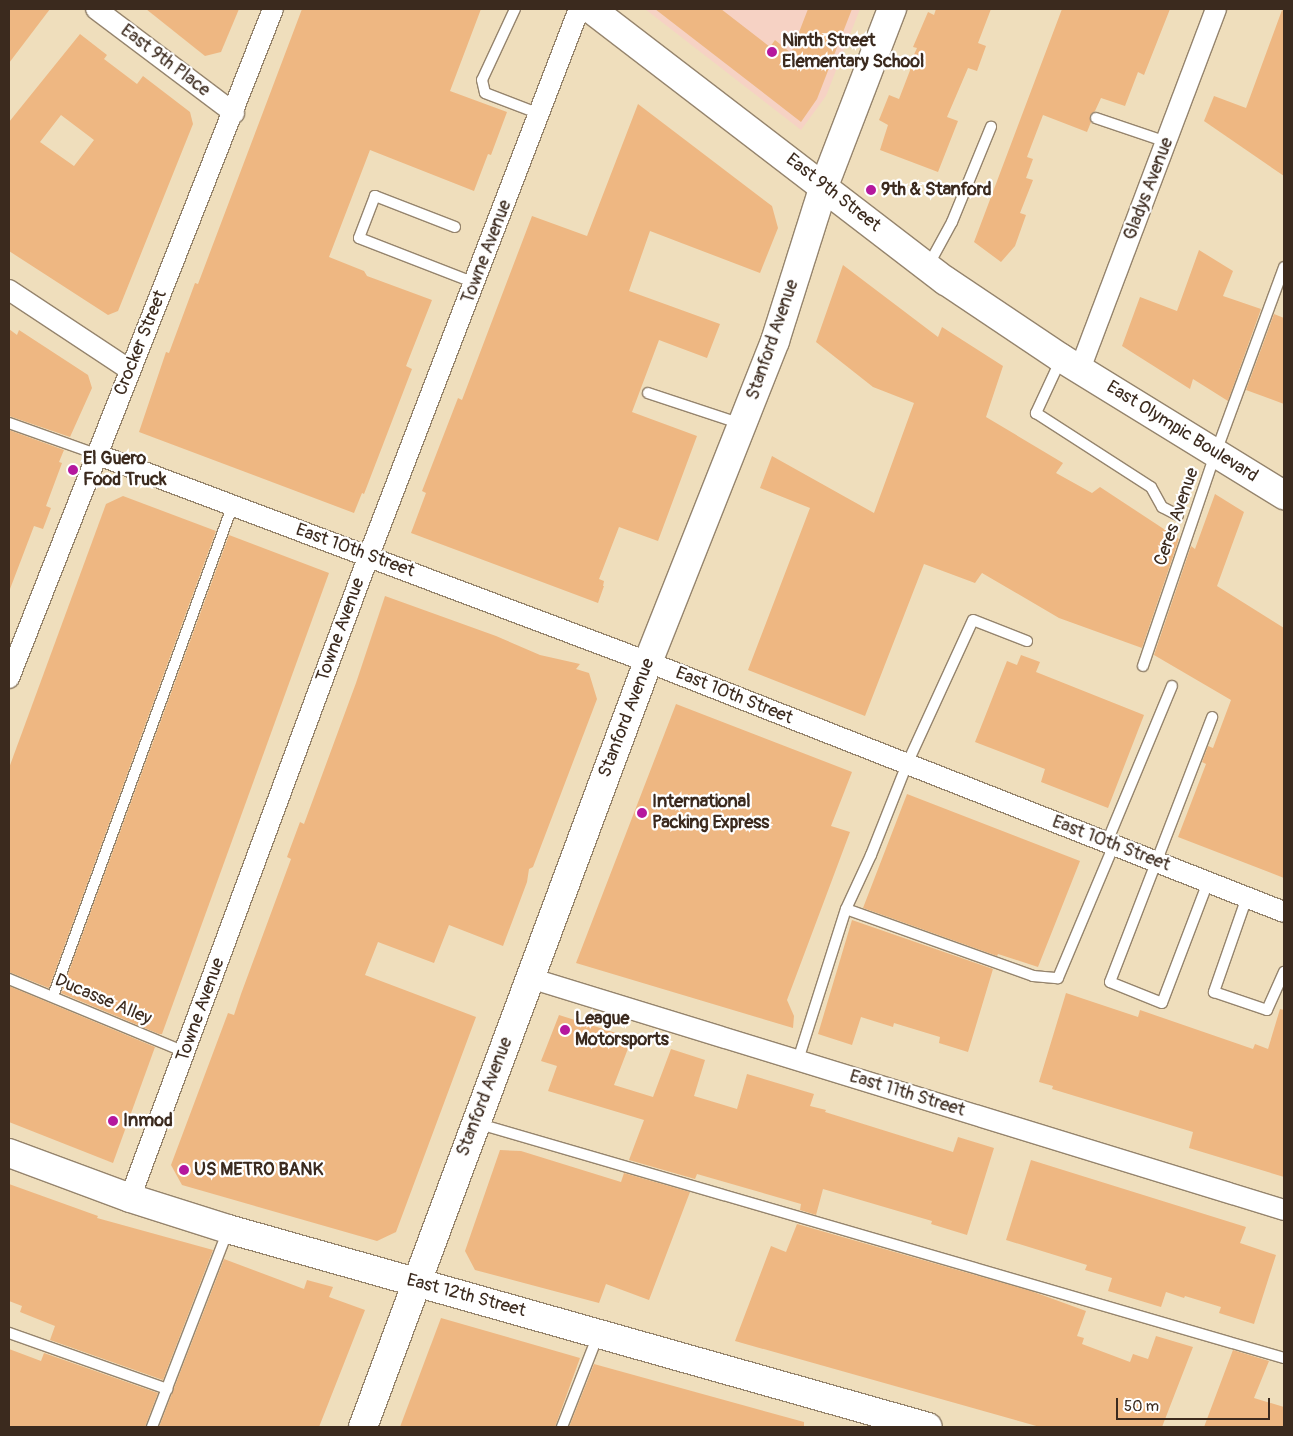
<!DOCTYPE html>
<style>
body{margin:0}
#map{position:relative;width:1293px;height:1436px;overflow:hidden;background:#efdebc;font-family:Pangolin,sans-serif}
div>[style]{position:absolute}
.built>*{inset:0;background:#f6d2c4}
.building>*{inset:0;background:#eeb782}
.roads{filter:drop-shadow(1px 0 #95846d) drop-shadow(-1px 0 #95846d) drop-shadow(0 1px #95846d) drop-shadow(0 -1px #95846d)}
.lane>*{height:10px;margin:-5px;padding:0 5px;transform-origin:5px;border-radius:5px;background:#fff}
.street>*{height:20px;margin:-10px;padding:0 10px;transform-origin:10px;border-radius:10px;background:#fff}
.secondary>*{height:28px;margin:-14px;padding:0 14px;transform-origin:14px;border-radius:14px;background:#fff}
.dots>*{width:14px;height:14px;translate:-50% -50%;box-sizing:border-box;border:2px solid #fff;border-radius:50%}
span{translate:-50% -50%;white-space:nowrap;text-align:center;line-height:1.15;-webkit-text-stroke:4.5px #fff;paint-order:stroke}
.poi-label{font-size:18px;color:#3b2a1e;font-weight:700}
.left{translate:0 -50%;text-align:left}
.street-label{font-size:18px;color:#3b2a1e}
.frame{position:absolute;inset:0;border:10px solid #3b2a1e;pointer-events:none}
.scale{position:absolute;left:1116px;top:1398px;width:154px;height:22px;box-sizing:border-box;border:2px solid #3b2a1e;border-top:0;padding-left:6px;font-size:15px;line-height:18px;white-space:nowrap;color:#3b2a1e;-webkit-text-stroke:4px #fff;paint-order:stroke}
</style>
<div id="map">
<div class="built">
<i style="clip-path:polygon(645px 9px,860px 9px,826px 96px,801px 130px)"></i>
</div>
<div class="building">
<i style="clip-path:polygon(9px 9px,50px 9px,9px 63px)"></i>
<i style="clip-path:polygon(146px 9px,239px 9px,221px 52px,205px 56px)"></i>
<i style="clip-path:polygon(302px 9px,481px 9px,450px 91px,507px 112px,491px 155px,488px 154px,474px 191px,370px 150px,329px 257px,364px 271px,367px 276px,432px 300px,406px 366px,412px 369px,364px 494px,362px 493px,354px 513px,139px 432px,166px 352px,169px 353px,195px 283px,198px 284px)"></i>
<i style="clip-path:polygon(655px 9px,721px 9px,770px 47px,775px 40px,791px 53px,808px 9px,852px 9px,817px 99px,801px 122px)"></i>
<i style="clip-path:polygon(936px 9px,991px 9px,978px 43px,986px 46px,977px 71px,968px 68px,947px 117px,958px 121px,938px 172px,880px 150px,888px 125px,879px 120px,889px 95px,899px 99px,914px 60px,912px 59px,917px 48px,913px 47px,928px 12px,934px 15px)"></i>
<i style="clip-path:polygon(1062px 9px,1170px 9px,1144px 75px,1138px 72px,1125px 106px,1101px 98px,1095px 111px,1090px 115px,1091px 122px,1087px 132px,1043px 115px,1027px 157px,1033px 159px,1026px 178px,1033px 180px,1020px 213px,1026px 215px,1015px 246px,1001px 262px,974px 242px)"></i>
<i style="clip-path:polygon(1282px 10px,1284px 11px,1284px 176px,1204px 121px,1214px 96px,1246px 108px)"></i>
<i style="clip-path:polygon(evenodd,80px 34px,107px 55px,104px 59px,137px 84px,143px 76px,190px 112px,193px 124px,118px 311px,108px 315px,9px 251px,9px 122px,80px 34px,61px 115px,94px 140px,74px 166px,40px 142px,61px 115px)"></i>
<i style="clip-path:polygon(638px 104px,772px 206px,778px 228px,760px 273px,650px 231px,629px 291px,720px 324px,707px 358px,659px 340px,632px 412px,697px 436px,658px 541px,619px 527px,599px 579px,604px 581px,603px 586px,604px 586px,598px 603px,411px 533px,426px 493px,422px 491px,458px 398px,462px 400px,532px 216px,587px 236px)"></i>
<i style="clip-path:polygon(1199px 250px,1233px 271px,1223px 296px,1261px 309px,1228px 401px,1193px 379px,1190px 389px,1122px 346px,1140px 297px,1177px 311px)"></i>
<i style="clip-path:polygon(843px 265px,938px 337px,942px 327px,1003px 366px,986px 417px,1063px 463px,1056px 473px,1092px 493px,1100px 487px,1179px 539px,1142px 648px,1059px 618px,982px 573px,975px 583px,924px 564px,865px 716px,748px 670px,810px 508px,760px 488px,772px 456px,874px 513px,914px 403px,873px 387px,816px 342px)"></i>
<i style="clip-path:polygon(1274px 314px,1284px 318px,1284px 404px,1246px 390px)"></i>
<i style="clip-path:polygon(9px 329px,17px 335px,19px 330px,88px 375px,92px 388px,70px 437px,9px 416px)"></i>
<i style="clip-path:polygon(9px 430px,64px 450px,59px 462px,62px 463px,46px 506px,51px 508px,43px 529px,34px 526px,10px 589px)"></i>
<i style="clip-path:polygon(1215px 494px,1244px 512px,1217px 586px,1284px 628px,1284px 878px,1178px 837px,1206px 764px,1202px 762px,1208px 746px,1213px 748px,1231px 700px,1154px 655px,1191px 546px,1195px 549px)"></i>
<i style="clip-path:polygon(123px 496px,216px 531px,49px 988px,9px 972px,9px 768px,106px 504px)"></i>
<i style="clip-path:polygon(229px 535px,329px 573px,162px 1034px,159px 1034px,61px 993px)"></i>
<i style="clip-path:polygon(385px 596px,496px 636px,540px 655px,580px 664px,576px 669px,589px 673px,597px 699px,533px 867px,529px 869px,527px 882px,503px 946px,449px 925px,434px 963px,378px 942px,365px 975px,476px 1017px,396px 1232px,377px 1241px,182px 1185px,171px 1165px,228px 1013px,234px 1015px,241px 994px,291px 859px,287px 857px,300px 822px,304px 824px,356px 683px)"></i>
<i style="clip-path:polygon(1021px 655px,1040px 662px,1036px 672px,1144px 715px,1108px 808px,1041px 782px,1045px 769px,975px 742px,1007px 661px,1017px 665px)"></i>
<i style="clip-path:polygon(676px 704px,852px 772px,831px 826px,850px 832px,787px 1000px,794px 1016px,793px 1028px,576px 963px)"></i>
<i style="clip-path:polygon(907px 794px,1080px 861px,1038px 967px,998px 954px,997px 956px,863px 908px)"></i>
<i style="clip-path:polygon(852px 920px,993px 969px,968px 1052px,939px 1043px,940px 1037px,894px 1023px,893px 1027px,861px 1017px,852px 1045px,818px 1034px)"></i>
<i style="clip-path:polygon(9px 986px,155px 1047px,113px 1163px,9px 1122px)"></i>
<i style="clip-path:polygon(1066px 993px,1138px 1017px,1140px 1010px,1253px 1049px,1255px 1044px,1268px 1049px,1280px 1009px,1284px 1010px,1284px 1177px,1189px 1148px,1193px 1132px,1052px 1089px,1053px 1086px,1039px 1082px)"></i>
<i style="clip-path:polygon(559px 1015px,632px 1038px,614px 1085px,653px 1097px,671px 1049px,705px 1060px,694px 1096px,737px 1109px,747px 1074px,814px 1094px,810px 1106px,826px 1110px,825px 1112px,953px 1152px,958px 1137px,994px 1148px,967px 1235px,931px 1224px,932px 1221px,823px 1189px,816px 1215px,800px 1210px,801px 1204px,697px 1174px,695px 1179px,629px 1160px,644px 1120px,548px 1091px,557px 1066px,541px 1061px)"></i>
<i style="clip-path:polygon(500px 1150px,521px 1151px,621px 1182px,624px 1173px,690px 1192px,649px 1300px,606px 1284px,599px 1303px,475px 1270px,465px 1251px)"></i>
<i style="clip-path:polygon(1031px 1160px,1246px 1227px,1240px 1243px,1276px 1255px,1254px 1324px,1219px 1313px,1221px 1307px,1185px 1296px,1184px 1298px,1166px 1292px,1161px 1307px,1108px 1291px,1112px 1278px,1085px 1270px,1087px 1265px,1006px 1240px)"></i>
<i style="clip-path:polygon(9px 1184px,98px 1216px,97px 1218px,213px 1250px,163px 1380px,50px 1340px,55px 1326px,20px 1312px,22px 1306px,9px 1301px)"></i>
<i style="clip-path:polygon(797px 1224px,1031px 1291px,1086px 1311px,1077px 1336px,1084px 1338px,1082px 1344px,1130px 1362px,1133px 1354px,1148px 1359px,1156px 1336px,1193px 1347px,1162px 1427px,1040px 1427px,735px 1341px,771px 1246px,786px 1252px)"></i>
<i style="clip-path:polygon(224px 1259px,304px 1289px,307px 1280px,333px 1287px,329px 1297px,365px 1310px,319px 1427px,159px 1427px)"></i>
<i style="clip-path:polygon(441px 1318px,580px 1358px,555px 1427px,400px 1427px)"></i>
<i style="clip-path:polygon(9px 1349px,41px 1361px,44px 1353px,158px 1393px,145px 1427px,9px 1427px)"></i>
<i style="clip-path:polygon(1233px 1350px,1269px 1361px,1254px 1398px,1284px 1407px,1284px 1427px,1204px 1427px)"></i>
<i style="clip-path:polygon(594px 1364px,804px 1422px,804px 1427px,569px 1427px)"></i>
</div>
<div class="roads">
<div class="lane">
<i style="left:515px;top:9px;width:78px;rotate:114.9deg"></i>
<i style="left:482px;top:80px;width:13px;rotate:77deg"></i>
<i style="left:485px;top:93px;width:59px;rotate:20.9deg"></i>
<i style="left:1096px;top:118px;width:75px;rotate:18.7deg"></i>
<i style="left:455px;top:227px;width:86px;rotate:-158.8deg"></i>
<i style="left:375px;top:196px;width:45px;rotate:110.9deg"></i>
<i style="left:359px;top:238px;width:124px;rotate:21.2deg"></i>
<i style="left:928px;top:266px;width:50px;rotate:-61.4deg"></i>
<i style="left:952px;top:222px;width:103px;rotate:-67.7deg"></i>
<i style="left:1061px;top:359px;width:60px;rotate:114.8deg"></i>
<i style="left:1036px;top:413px;width:137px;rotate:32.8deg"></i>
<i style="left:1151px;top:487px;width:23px;rotate:61deg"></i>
<i style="left:1162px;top:507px;width:18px;rotate:27deg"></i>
<i style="left:648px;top:393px;width:99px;rotate:18.3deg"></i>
<i style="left:9px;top:423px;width:92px;rotate:19.6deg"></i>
<i style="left:1143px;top:666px;width:226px;rotate:-71.2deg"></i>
<i style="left:1216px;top:452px;width:197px;rotate:-69.8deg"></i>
<i style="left:1107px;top:842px;width:169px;rotate:-67.4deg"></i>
<i style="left:1208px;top:882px;width:129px;rotate:110.8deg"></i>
<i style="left:1162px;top:1003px;width:56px;rotate:-158deg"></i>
<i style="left:1110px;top:982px;width:284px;rotate:-68.9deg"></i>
<i style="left:1247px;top:897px;width:101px;rotate:109.2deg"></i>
<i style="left:1214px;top:992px;width:56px;rotate:18.8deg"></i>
<i style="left:1267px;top:1010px;width:42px;rotate:-65.9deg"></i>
<i style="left:846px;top:909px;width:199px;rotate:19.7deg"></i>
<i style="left:1033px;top:976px;width:25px;rotate:5deg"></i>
<i style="left:1058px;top:978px;width:144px;rotate:-67.2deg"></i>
<i style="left:9px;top:979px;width:191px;rotate:22.5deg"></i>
<i style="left:53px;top:996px;width:521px;rotate:-69.89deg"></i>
<i style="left:798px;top:1060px;width:158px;rotate:-72.4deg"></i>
<i style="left:846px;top:909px;width:60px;rotate:-65.2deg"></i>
<i style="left:871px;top:855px;width:98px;rotate:-68.4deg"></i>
<i style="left:907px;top:764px;width:158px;rotate:-65.4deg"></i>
<i style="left:973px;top:620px;width:58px;rotate:21.3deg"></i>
<i style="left:476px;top:1123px;width:841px;rotate:16.22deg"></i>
<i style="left:9px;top:1333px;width:168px;rotate:19.5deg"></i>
<i style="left:152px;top:1427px;width:211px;rotate:-68.9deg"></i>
<i style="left:562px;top:1427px;width:99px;rotate:-68.6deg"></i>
</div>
<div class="street">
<i style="left:96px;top:9px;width:173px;rotate:37deg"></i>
<i style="left:9px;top:290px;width:145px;rotate:33.5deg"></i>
<i style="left:1080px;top:369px;width:385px;rotate:-69.3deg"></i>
<i style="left:96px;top:454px;width:590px;rotate:20.65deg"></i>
<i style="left:648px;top:662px;width:683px;rotate:21.46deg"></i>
<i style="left:9px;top:678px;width:719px;rotate:-68.46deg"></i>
<i style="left:530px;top:978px;width:789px;rotate:17.1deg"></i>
<i style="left:130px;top:1198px;width:686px;rotate:-69.61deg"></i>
<i style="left:369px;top:555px;width:585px;rotate:-68.96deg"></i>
</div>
<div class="secondary">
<i style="left:591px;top:9px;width:447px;rotate:37.5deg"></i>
<i style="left:946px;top:281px;width:138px;rotate:33.8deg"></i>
<i style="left:1061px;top:358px;width:262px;rotate:31.6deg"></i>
<i style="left:9px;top:1153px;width:129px;rotate:20.4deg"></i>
<i style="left:130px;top:1198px;width:103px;rotate:17.6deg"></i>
<i style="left:228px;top:1229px;width:727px;rotate:15.79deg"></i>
<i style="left:363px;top:1427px;width:816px;rotate:-69.57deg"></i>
<i style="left:648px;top:662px;width:345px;rotate:-68.4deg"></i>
<i style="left:775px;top:341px;width:163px;rotate:-72.5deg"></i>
<i style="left:824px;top:186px;width:190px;rotate:-69deg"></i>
</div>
</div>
<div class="dots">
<i style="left:772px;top:52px;background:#b5179e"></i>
<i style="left:871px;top:190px;background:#b5179e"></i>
<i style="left:73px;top:470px;background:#b5179e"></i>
<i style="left:642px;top:813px;background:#b5179e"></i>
<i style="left:565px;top:1030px;background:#b5179e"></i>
<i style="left:113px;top:1121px;background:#b5179e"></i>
<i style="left:184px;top:1170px;background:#b5179e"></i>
</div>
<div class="poi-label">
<span class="left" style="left:782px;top:52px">Ninth Street<br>Elementary School</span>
<span class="left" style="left:881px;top:190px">9th &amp; Stanford</span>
<span class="left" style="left:83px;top:470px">El Guero<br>Food Truck</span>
<span class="left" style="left:652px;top:813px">International<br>Packing Express</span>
<span class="left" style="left:575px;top:1030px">League<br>Motorsports</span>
<span class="left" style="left:123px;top:1121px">Inmod</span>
<span class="left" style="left:194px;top:1170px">US METRO BANK</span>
</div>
<div class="street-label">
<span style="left:165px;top:61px;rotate:37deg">East 9th Place</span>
<span style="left:1149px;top:189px;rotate:-69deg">Gladys Avenue</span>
<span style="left:833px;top:193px;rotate:38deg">East 9th Street</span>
<span style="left:487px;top:252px;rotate:-69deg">Towne Avenue</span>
<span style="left:773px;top:340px;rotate:-71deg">Stanford Avenue</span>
<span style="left:141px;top:343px;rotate:-68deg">Crocker Street</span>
<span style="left:1182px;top:432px;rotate:32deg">East Olympic Boulevard</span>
<span style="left:1177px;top:517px;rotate:-71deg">Ceres Avenue</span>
<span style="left:355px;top:551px;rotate:20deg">East 10th Street</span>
<span style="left:341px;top:630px;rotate:-70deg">Towne Avenue</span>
<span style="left:734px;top:696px;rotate:22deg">East 10th Street</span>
<span style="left:627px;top:718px;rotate:-69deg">Stanford Avenue</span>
<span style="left:1111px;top:844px;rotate:21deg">East 10th Street</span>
<span style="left:103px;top:1000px;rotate:23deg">Ducasse Alley</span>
<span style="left:201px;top:1010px;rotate:-70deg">Towne Avenue</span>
<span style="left:907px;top:1094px;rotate:17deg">East 11th Street</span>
<span style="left:485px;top:1097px;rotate:-69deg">Stanford Avenue</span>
<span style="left:466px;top:1296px;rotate:15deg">East 12th Street</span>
</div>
<div class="frame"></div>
<div class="scale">50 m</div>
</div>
